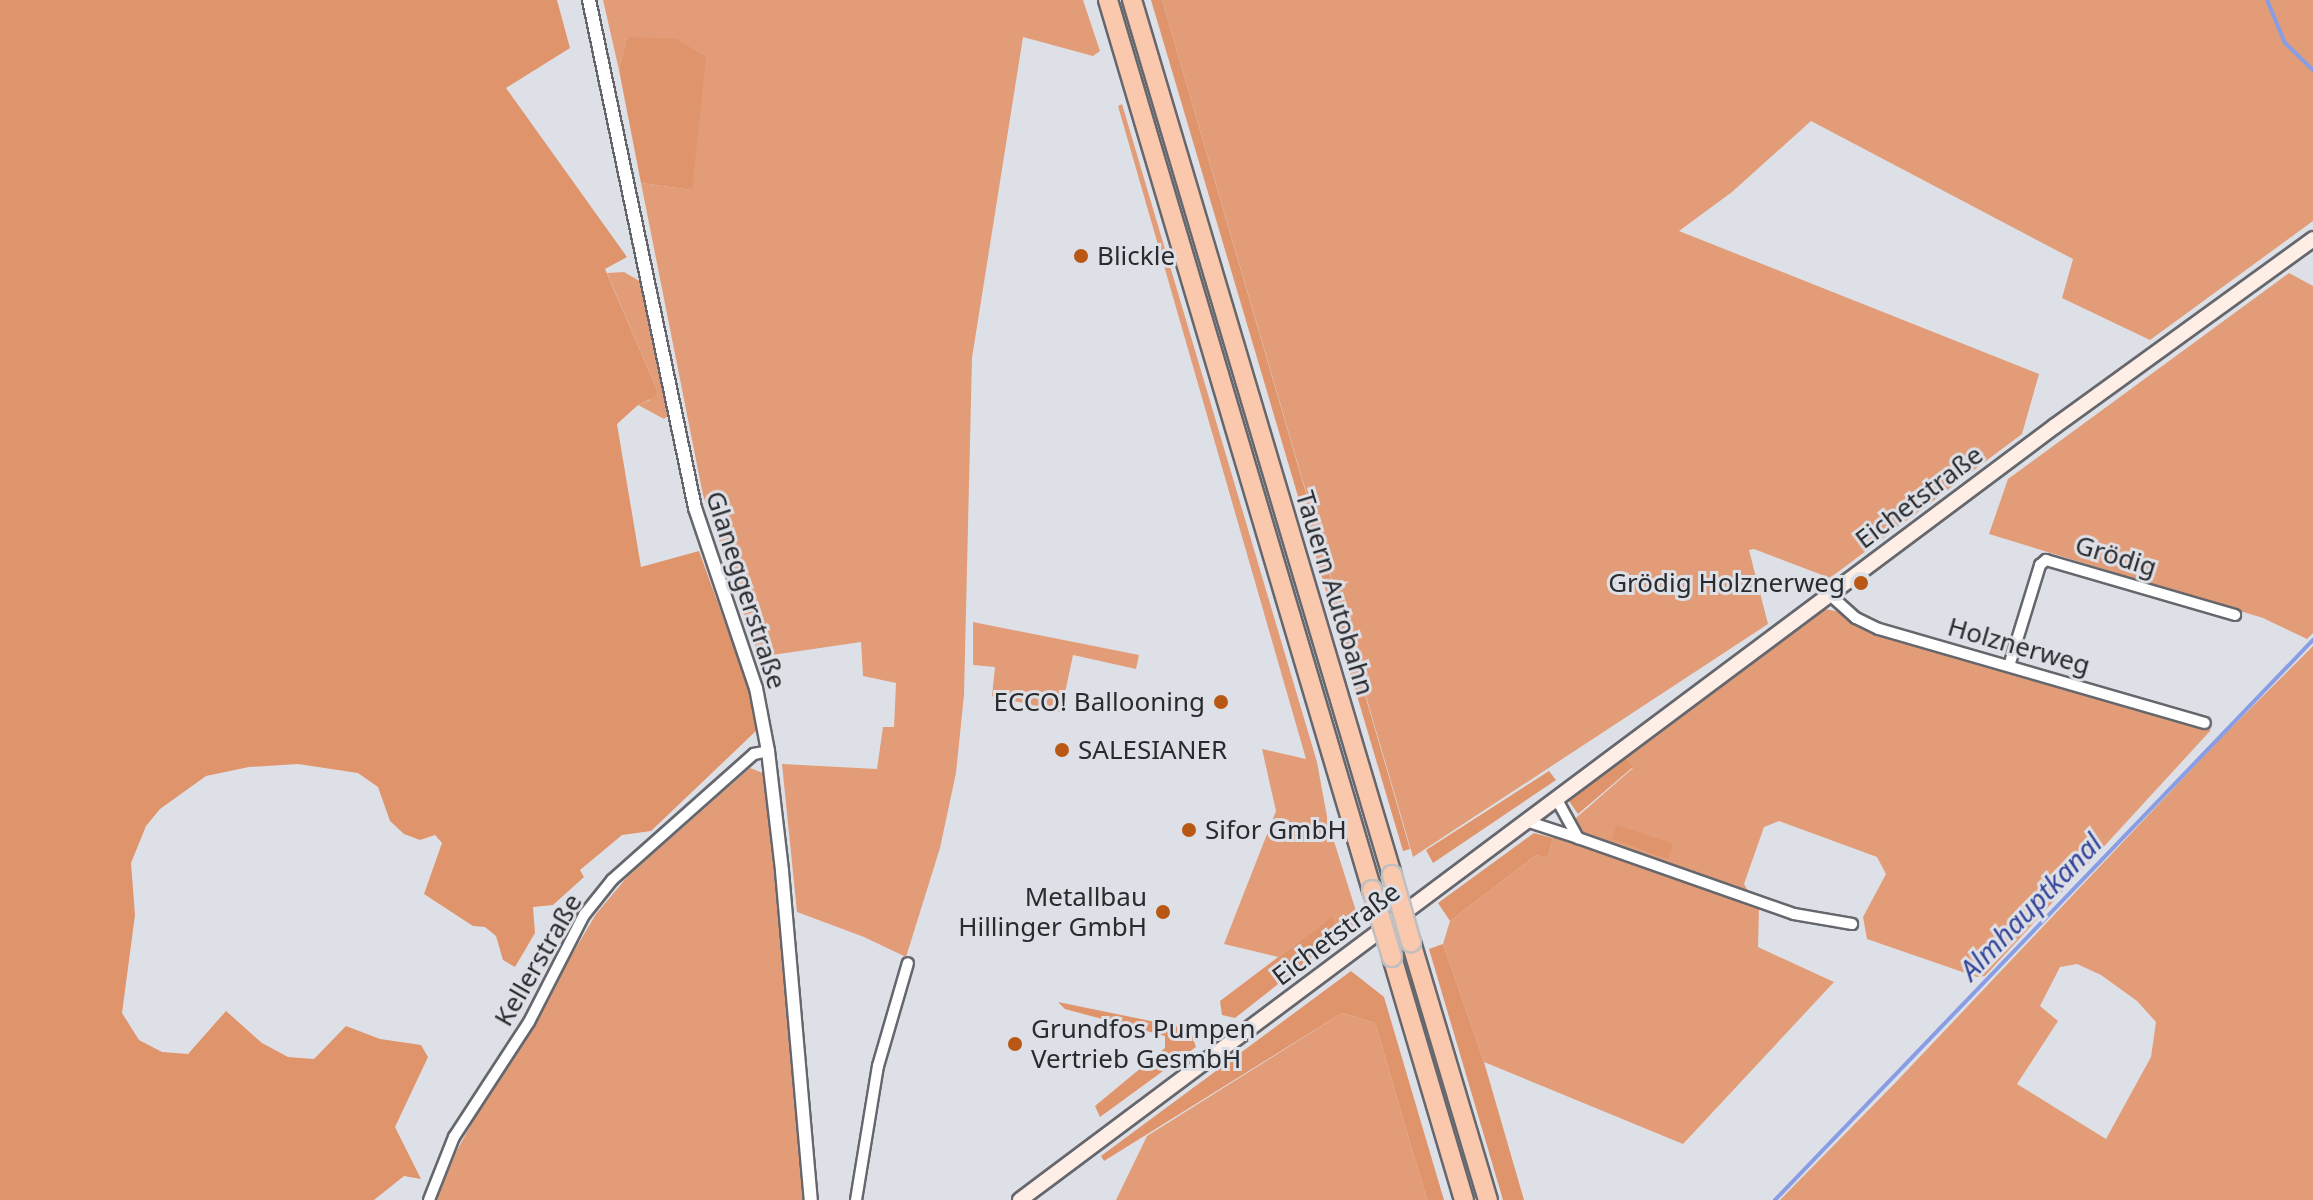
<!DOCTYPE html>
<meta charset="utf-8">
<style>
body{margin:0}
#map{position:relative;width:2313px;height:1200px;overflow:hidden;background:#dee0e7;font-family:"Noto Sans",sans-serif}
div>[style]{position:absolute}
.green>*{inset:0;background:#e29d78}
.forest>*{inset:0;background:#df946b}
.stream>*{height:4px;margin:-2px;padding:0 2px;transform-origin:2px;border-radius:2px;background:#899de4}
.roads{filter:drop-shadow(2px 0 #65676d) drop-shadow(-2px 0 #65676d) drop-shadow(0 2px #65676d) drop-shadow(0 -2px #65676d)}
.minor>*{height:10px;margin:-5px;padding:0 5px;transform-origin:5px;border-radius:5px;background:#fff}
.tertiary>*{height:12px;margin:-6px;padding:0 6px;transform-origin:6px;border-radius:6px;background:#fff}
.secondary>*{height:14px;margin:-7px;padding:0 7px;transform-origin:7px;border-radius:7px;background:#feeee6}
.motorway>*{height:18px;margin:-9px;padding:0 9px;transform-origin:9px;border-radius:9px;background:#fac8ad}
.bridges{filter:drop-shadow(2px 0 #bfbfc0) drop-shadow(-2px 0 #bfbfc0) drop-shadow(0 2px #bfbfc0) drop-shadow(0 -2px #bfbfc0)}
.motorway-bridge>*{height:18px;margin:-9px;padding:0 9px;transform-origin:9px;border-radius:9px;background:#fac8ad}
.dots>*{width:22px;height:22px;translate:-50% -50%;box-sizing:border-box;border:4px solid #dee0e7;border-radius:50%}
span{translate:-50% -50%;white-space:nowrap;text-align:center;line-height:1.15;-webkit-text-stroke:6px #dee0e7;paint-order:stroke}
.poi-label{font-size:26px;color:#2a2b2e}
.left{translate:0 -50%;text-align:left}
.right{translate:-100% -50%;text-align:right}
.street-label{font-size:26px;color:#2a2b2e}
.water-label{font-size:28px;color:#364699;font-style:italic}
</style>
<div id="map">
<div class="green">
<i style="clip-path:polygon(603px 0,1083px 0,1100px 51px,1093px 56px,1023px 37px,972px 358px,964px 695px,956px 773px,940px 848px,906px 957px,864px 937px,797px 912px,782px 764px,877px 769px,883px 727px,894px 727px,896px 683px,863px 676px,861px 642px,759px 657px,703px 495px,641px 183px,692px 190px,627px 37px,619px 70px)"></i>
<i style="clip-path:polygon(1162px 0,2313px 0,2313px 221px,2150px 340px,2062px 298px,2073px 259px,1811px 121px,1732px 192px,1679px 231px,2039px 374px,2022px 434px,1830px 578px,1754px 549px,1749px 550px,1768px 624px,1413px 857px)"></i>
<i style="clip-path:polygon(1122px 104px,1317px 762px,1328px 822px,1361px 927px,1343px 933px,1330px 918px,1278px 957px,1224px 944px,1276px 811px,1262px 749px,1306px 759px,1118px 106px)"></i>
<i style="clip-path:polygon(624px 272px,643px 283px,669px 415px,664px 419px,638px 405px,650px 400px,657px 390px,607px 273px)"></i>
<i style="clip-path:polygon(2289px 273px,2313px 286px,2313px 633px,2307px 639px,2263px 618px,1989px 534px,2008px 479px)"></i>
<i style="clip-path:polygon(1825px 609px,1841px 612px,1866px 628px,2211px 730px,1985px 976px,1977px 977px,1867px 939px,1863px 917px,1886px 874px,1877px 857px,1779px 821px,1764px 827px,1744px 884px,1759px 909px,1758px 947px,1834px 982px,1683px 1144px,1484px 1062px,1443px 944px,1450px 921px,1536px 855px,1548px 858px,1553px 838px,1633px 768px,1625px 757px,1780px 639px)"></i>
<i style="clip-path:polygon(973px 622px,1139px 655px,1136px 669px,1073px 655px,1061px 712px,992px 696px,995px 667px,973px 665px)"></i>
<i style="clip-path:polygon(evenodd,2313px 646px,2313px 1200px,1780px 1200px,1897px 1081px,2223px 736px,2313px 646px,2077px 964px,2101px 975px,2137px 1001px,2156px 1022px,2151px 1057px,2106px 1139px,2017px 1084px,2058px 1021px,2040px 1006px,2060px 967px,2077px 964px)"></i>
<i style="clip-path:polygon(750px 768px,763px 773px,767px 791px,804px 1200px,436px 1200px,456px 1152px,478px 1112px,596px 914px,628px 876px)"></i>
<i style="clip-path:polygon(1342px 1013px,1375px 1023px,1427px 1200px,1116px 1200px,1147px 1136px)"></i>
</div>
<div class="forest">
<i style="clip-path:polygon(0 0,557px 0,570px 48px,506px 88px,627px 257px,605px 269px,657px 390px,655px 397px,638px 405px,617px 424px,641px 567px,699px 551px,749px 689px,757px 730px,651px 831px,622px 835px,580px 870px,584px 877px,553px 905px,533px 907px,535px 933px,515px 967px,503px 960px,496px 936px,485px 927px,473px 926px,424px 894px,442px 843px,435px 835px,420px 840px,404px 834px,390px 821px,378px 787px,358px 773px,298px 764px,249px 767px,206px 776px,160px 809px,146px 826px,131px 863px,135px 915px,122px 1013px,139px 1040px,162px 1052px,188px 1054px,226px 1011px,262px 1043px,288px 1057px,314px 1059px,346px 1026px,380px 1039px,421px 1045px,428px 1057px,395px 1127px,421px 1179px,404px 1176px,374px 1200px,0 1200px)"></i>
<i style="clip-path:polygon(1151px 0,1162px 0,1410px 849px,1403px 851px)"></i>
<i style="clip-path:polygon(627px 37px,676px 39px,706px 57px,692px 190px,641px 183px,619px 70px)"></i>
<i style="clip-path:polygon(1625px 757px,1633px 767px,1578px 814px,1569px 801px)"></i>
<i style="clip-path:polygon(1549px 771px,1556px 780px,1433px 863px,1426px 850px)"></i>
<i style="clip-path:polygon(1617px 825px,1673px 844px,1668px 859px,1612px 839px)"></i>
<i style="clip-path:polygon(1534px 833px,1553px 838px,1548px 858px,1536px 855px,1450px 921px,1438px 903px)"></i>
<i style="clip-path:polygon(1331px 917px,1343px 933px,1235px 1018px,1222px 1015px,1220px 1001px)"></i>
<i style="clip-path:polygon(1443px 944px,1484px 1062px,1524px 1200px,1503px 1200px,1429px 949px)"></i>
<i style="clip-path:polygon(1351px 971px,1384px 997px,1444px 1200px,1427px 1200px,1375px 1023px,1342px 1013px,1104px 1161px,1101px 1156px)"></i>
<i style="clip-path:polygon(1058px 1002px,1180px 1027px,1191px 1032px,1196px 1047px,1100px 1117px,1095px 1106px,1165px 1048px,1165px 1036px,1065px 1009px)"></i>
</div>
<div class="stream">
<i style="left:2267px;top:0;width:47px;rotate:67.3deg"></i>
<i style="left:2285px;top:43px;width:39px;rotate:44deg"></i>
<i style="left:1775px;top:1200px;width:777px;rotate:-46.15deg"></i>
</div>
<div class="roads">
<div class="minor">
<i style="left:1829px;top:594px;width:36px;rotate:42deg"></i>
<i style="left:1856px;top:618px;width:25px;rotate:26deg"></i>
<i style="left:1879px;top:629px;width:339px;rotate:16.1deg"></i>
<i style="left:2009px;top:666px;width:106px;rotate:-72.9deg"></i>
<i style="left:2040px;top:565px;width:8px;rotate:-40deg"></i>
<i style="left:2046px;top:560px;width:197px;rotate:16.2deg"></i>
<i style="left:1556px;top:798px;width:46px;rotate:61.2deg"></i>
<i style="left:1578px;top:838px;width:229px;rotate:19.4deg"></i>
<i style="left:1794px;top:914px;width:59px;rotate:9.8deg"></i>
<i style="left:1526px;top:821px;width:55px;rotate:18.1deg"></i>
<i style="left:429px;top:1200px;width:68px;rotate:-68.4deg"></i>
<i style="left:454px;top:1137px;width:137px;rotate:-56.9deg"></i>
<i style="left:529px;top:1022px;width:120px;rotate:-62.8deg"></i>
<i style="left:584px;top:915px;width:45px;rotate:-51.3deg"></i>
<i style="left:612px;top:880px;width:190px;rotate:-41.6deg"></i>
<i style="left:754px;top:754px;width:14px;rotate:-12deg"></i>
<i style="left:856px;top:1200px;width:136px;rotate:-80.7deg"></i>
<i style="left:878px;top:1066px;width:107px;rotate:-73.8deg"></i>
</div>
<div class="tertiary">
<i style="left:589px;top:0;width:519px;rotate:78.21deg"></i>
<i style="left:695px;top:508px;width:190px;rotate:71.3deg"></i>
<i style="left:756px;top:688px;width:64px;rotate:79.2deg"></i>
<i style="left:768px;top:751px;width:121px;rotate:83.3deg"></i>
<i style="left:782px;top:871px;width:330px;rotate:85deg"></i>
</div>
<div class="secondary">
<i style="left:1020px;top:1200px;width:1292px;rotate:-36.79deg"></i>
<i style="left:2055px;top:426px;width:319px;rotate:-35.9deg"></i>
</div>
<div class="motorway">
<i style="left:1108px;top:0;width:928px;rotate:73.48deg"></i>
<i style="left:1132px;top:0;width:913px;rotate:73.45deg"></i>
<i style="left:1411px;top:942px;width:269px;rotate:73.4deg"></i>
<i style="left:1392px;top:957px;width:253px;rotate:73.5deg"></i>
</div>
</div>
<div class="bridges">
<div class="motorway-bridge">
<i style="left:1392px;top:875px;width:70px;rotate:74.2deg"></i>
<i style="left:1372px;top:890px;width:70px;rotate:73.4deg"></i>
</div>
</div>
<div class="dots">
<i style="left:1081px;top:256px;background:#b85814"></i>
<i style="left:1861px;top:583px;background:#b85814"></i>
<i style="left:1221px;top:702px;background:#b85814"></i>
<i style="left:1062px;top:750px;background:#b85814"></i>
<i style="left:1189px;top:830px;background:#b85814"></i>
<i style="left:1163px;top:912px;background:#b85814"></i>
<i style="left:1015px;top:1044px;background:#b85814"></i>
</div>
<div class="poi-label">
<span class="left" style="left:1097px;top:256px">Blickle</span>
<span class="right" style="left:1845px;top:583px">Grödig Holznerweg</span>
<span class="right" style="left:1205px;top:702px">ECCO! Ballooning</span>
<span class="left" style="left:1078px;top:750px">SALESIANER</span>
<span class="left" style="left:1205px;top:830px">Sifor GmbH</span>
<span class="right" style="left:1147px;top:912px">Metallbau<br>Hillinger GmbH</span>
<span class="left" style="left:1031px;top:1044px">Grundfos Pumpen<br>Vertrieb GesmbH</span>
</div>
<div class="street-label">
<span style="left:1919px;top:497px;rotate:-37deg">Eichetstraße</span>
<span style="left:2116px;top:556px;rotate:17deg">Grödig</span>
<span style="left:746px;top:590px;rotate:72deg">Glaneggerstraße</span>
<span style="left:1335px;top:593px;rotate:73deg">Tauern Autobahn</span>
<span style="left:2019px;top:646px;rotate:16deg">Holznerweg</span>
<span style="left:1336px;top:934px;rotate:-37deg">Eichetstraße</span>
<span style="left:538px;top:960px;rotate:-60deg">Kellerstraße</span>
</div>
<div class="water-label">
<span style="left:2030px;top:906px;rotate:-46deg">Almhauptkanal</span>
</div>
</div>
